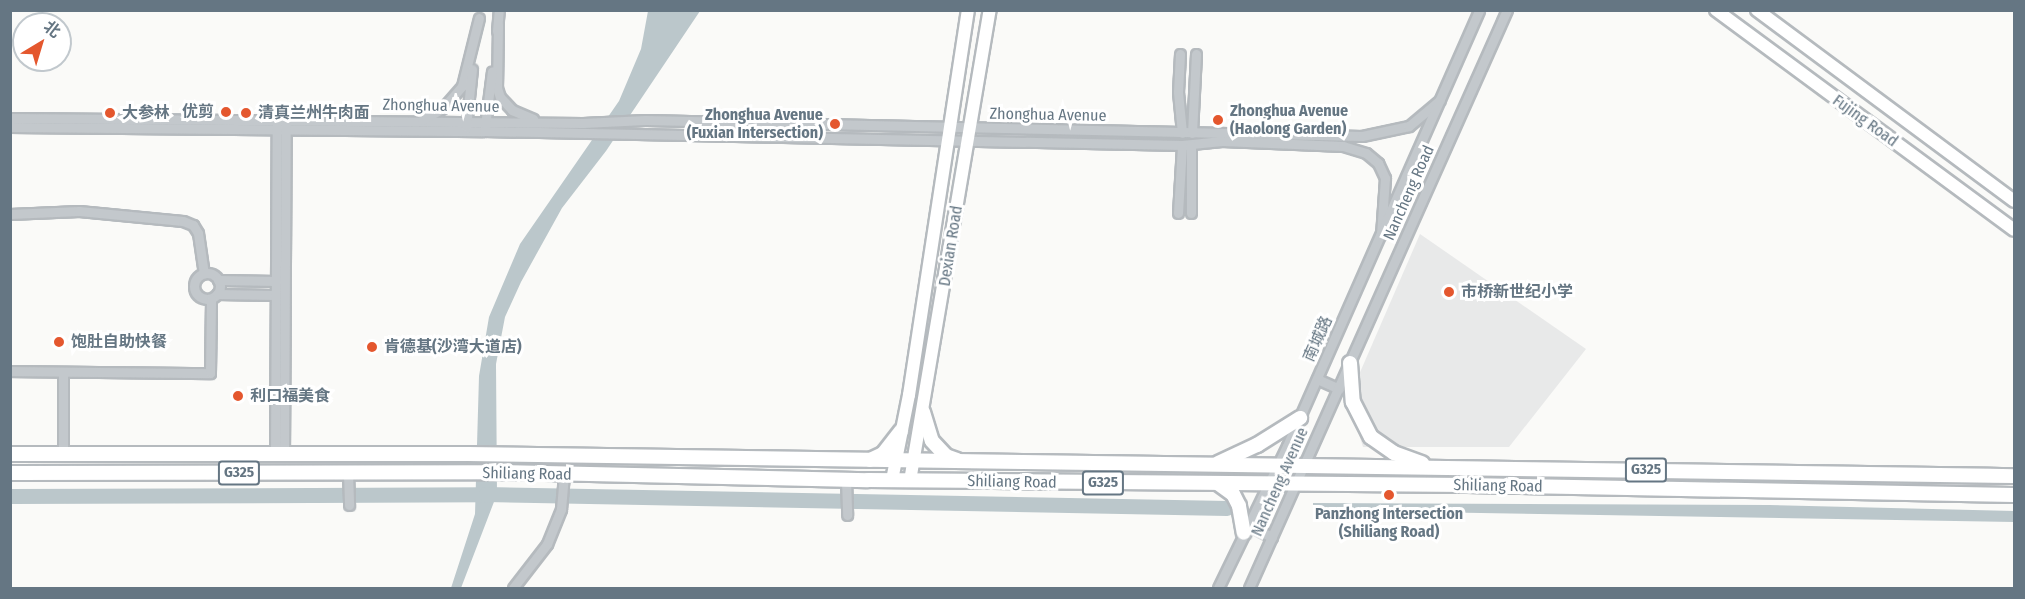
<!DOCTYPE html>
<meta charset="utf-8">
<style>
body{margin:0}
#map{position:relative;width:2025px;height:599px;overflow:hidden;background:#fafaf8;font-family:"Fira Sans Condensed","Noto Sans SC",sans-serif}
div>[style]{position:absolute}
.built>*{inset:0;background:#e8e9e9}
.water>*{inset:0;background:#bbc7cb}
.river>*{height:15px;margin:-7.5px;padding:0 7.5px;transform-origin:7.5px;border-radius:7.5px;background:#bbc7cb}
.roads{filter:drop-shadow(2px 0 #b5babe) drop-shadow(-2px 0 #b5babe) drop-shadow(0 2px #b5babe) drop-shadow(0 -2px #b5babe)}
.minor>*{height:9px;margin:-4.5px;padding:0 4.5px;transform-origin:4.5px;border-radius:4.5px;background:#c3c8cc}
.minor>.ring{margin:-4.5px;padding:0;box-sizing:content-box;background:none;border:9px solid #c3c8cc;border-radius:50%}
.major>*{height:12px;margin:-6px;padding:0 6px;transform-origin:6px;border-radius:6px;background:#fff}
.highway>*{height:14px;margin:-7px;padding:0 7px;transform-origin:7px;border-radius:7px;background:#fff}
.dots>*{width:16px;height:16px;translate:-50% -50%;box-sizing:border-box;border:3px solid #fff;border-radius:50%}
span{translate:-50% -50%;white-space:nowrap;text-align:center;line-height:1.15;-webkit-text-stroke:6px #fff;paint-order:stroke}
.shield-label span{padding:2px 4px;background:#fff;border:2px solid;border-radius:4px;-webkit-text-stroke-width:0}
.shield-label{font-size:15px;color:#657683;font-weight:700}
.street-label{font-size:16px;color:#657683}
.poi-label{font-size:16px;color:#657683;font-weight:700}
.left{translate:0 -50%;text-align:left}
.right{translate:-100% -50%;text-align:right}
.frame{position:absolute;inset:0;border:12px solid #657683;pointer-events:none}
.north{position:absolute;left:12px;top:12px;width:60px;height:60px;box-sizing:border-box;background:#fff;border:2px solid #c1c8cd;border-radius:50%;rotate:38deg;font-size:16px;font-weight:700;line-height:24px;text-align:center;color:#657683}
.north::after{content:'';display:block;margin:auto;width:21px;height:27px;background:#e4572e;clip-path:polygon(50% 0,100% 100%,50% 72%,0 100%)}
</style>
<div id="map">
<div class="built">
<i style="clip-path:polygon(1420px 234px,1586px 349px,1509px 447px,1363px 447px,1348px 400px)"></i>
</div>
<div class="water">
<i style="clip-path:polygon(648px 11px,700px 11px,606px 151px,562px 208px,521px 282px,505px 317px,496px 364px,497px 494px,461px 588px,451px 588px,475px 514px,479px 376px,489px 317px,520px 244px,619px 101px,641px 49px)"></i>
<i style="clip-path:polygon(1313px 503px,1769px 505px,2014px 511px,2014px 522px,1360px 511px,1313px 514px)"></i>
</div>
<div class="river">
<i style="left:10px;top:496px;width:476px;rotate:-0.2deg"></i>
<i style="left:486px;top:494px;width:741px;rotate:1.08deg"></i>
</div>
<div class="roads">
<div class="minor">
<i style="left:498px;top:25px;width:63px;rotate:90.9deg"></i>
<i style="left:497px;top:88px;width:9px;rotate:72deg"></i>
<i style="left:500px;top:97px;width:18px;rotate:47deg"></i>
<i style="left:512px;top:110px;width:23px;rotate:23deg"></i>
<i style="left:497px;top:31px;width:21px;rotate:-85deg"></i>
<i style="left:1180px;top:54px;width:38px;rotate:93deg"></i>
<i style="left:1178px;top:92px;width:41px;rotate:84.4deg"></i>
<i style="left:10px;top:118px;width:573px;rotate:0.5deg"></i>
<i style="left:583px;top:123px;width:62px;rotate:-2.8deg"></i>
<i style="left:645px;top:120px;width:717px;rotate:1.28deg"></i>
<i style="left:1362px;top:136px;width:48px;rotate:-12deg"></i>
<i style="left:1409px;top:126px;width:40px;rotate:-40deg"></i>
<i style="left:422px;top:120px;width:24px;rotate:-30deg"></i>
<i style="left:443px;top:108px;width:29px;rotate:-49deg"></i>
<i style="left:462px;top:86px;width:70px;rotate:-76deg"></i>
<i style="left:485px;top:126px;width:55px;rotate:-82.7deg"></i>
<i style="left:10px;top:127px;width:474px;rotate:0.5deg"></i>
<i style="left:484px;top:131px;width:698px;rotate:1.15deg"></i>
<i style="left:1182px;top:145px;width:40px;rotate:-5.7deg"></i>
<i style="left:1222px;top:141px;width:121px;rotate:2.4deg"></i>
<i style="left:1343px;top:146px;width:24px;rotate:17deg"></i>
<i style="left:1366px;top:153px;width:16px;rotate:40deg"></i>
<i style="left:1378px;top:163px;width:17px;rotate:65deg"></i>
<i style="left:1385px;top:178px;width:57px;rotate:94deg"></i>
<i style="left:466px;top:127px;width:58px;rotate:-84.1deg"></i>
<i style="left:1192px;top:133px;width:79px;rotate:-87.1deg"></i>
<i style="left:1191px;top:145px;width:68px;rotate:90deg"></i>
<i style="left:1178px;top:213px;width:68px;rotate:-86.6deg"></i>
<i style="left:10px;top:214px;width:69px;rotate:-2.5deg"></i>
<i style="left:79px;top:211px;width:104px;rotate:5.5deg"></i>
<i style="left:183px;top:221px;width:11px;rotate:22deg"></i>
<i style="left:193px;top:225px;width:9px;rotate:58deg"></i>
<i style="left:198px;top:233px;width:41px;rotate:81.7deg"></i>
<i class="ring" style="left:194px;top:273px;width:17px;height:17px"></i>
<i style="left:218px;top:280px;width:58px;rotate:1deg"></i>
<i style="left:217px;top:294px;width:58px;rotate:1deg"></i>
<i style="left:10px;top:371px;width:200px;rotate:0.6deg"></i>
<i style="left:210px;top:373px;width:74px;rotate:-89.2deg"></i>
<i style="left:63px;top:372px;width:82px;rotate:90deg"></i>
<i style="left:1317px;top:379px;width:24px;rotate:24deg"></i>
<i style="left:275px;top:455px;width:330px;rotate:-89.7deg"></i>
<i style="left:284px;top:455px;width:331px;rotate:-89.7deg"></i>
<i style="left:348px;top:473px;width:32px;rotate:88deg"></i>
<i style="left:846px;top:480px;width:35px;rotate:88deg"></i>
<i style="left:1248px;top:525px;width:27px;rotate:27deg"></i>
<i style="left:513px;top:588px;width:56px;rotate:-52.3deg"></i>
<i style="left:547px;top:544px;width:38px;rotate:-68deg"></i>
<i style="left:561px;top:509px;width:34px;rotate:-85deg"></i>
<i style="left:1218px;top:588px;width:158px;rotate:-64.1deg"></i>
<i style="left:1287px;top:446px;width:476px;rotate:-66.2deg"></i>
<i style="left:1249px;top:588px;width:633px;rotate:-65.95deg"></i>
</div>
<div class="major">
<i style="left:1716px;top:10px;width:370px;rotate:36.4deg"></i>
<i style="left:1757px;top:10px;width:320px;rotate:36.6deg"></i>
<i style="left:892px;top:480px;width:87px;rotate:-78.7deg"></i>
<i style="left:909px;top:395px;width:389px;rotate:-81.3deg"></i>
<i style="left:910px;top:481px;width:478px;rotate:-80.4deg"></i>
</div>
<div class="highway">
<i style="left:1350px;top:363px;width:39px;rotate:86deg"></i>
<i style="left:1353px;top:402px;width:39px;rotate:63deg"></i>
<i style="left:1371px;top:437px;width:28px;rotate:35deg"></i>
<i style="left:1394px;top:453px;width:30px;rotate:20deg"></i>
<i style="left:923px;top:412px;width:30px;rotate:73deg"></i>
<i style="left:932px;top:441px;width:21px;rotate:47deg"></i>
<i style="left:946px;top:456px;width:12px;rotate:20deg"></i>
<i style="left:10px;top:454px;width:458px"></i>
<i style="left:468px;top:454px;width:1546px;rotate:0.82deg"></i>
<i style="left:870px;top:460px;width:14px;rotate:-25deg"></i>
<i style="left:883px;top:454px;width:29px;rotate:-52deg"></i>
<i style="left:1218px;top:463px;width:43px;rotate:-24.8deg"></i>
<i style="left:1257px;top:445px;width:51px;rotate:-32.1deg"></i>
<i style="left:10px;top:473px;width:496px;rotate:-0.1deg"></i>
<i style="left:506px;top:472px;width:362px;rotate:1.3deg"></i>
<i style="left:868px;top:480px;width:599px;rotate:0.48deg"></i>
<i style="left:1467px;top:485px;width:547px;rotate:1.05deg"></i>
<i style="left:1219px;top:484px;width:17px;rotate:36deg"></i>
<i style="left:1233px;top:494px;width:13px;rotate:63deg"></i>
<i style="left:1239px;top:506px;width:27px;rotate:80deg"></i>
</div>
</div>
<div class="dots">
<i style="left:226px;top:112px;background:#e4572e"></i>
<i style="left:110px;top:113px;background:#e4572e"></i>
<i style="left:246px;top:113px;background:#e4572e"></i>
<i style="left:1218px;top:120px;background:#e4572e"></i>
<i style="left:835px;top:124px;background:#e4572e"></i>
<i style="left:1449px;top:292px;background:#e4572e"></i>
<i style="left:59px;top:342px;background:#e4572e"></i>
<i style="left:372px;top:347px;background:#e4572e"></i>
<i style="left:238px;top:396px;background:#e4572e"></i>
<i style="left:1389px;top:495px;background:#e4572e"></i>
</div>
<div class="shield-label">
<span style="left:1646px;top:470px">G325</span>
<span style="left:239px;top:473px">G325</span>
<span style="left:1103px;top:483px">G325</span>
</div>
<div class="street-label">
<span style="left:441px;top:106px;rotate:1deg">Zhonghua Avenue</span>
<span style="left:1048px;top:115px;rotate:1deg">Zhonghua Avenue</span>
<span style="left:1865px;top:121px;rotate:36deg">Fujing Road</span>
<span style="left:1409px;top:193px;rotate:-66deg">Nancheng Road</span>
<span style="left:951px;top:246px;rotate:-81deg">Dexian Road</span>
<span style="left:1318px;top:339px;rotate:-66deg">南城路</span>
<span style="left:527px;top:474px;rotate:1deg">Shiliang Road</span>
<span style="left:1012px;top:482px;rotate:1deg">Shiliang Road</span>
<span style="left:1280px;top:482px;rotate:-66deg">Nancheng Avenue</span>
<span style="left:1498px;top:486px;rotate:1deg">Shiliang Road</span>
</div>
<div class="poi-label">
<span class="left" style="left:1230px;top:120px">Zhonghua Avenue<br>(Haolong Garden)</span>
<span class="right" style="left:214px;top:112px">优剪</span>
<span class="left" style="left:122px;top:113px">大参林</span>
<span class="left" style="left:258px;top:113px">清真兰州牛肉面</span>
<span class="right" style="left:823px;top:124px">Zhonghua Avenue<br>(Fuxian Intersection)</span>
<span class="left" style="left:1461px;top:292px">市桥新世纪小学</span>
<span class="left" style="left:71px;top:342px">饱肚自助快餐</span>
<span class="left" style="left:384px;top:347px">肯德基(沙湾大道店)</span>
<span class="left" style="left:250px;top:396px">利口福美食</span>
<span style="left:1389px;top:523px">Panzhong Intersection<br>(Shiliang Road)</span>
</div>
<div class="frame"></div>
<div class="north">北</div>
</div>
